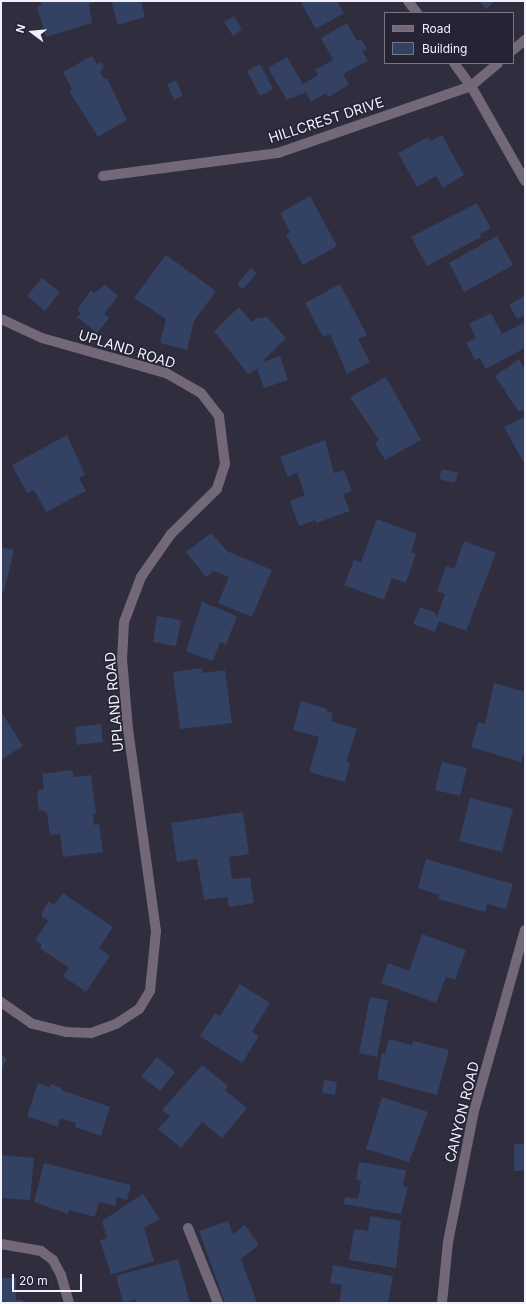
<!DOCTYPE html>
<style>
body{margin:0}
#map{position:relative;width:526px;height:1304px;overflow:hidden;background:#302d3f;font-family:Inter,sans-serif}
div>[style]{position:absolute}
.building>*{inset:0;background:#334162}
.lane>*{height:10px;margin:-5px;padding:0 5px;transform-origin:5px;border-radius:5px;background:#726877}
.street>*{height:10px;margin:-5px;padding:0 5px;transform-origin:5px;border-radius:5px;background:#726877}
span{translate:-50% -50%;white-space:nowrap;text-align:center;line-height:1.15;-webkit-text-stroke:3px #262335;paint-order:stroke}
.street-label{font-size:14px;color:#f1f0fc}
.frame{position:absolute;inset:0;border:2px solid #f1f0fc;pointer-events:none}
.legend{position:absolute;left:384px;top:12px;width:130px;height:52px;box-sizing:border-box;background:#262335;border:1px solid #777585;margin:0;padding:5px 7px;list-style:none;font-size:12px;color:#f1f0fc}
.legend li{display:flex;align-items:center;gap:8px;height:20px}
.legend b{width:20px;border:1px solid #777585}
.north{position:absolute;left:12px;top:12px;width:40px;height:40px;-webkit-text-stroke:3px #262335;paint-order:stroke;rotate:286deg;font-size:11px;font-weight:700;line-height:16px;text-align:center;color:#f1f0fc}
.north::after{content:'';display:block;margin:auto;width:14px;height:18px;background:#f1f0fc;clip-path:polygon(50% 0,100% 100%,50% 72%,0 100%)}
.scale{position:absolute;left:12px;top:1274px;width:70px;height:18px;box-sizing:border-box;border:2px solid #f1f0fc;border-top:0;padding-left:5px;font-size:12px;line-height:14px;white-space:nowrap;color:#f1f0fc;-webkit-text-stroke:3px #262335;paint-order:stroke}
</style>
<div id="map">
<div class="building">
<i style="clip-path:polygon(41px 1px,99px 1px,89px 4px,92px 23px,46px 37px,37px 7px,42px 5px)"></i>
<i style="clip-path:polygon(111px 1px,141px 1px,145px 17px,118px 25px)"></i>
<i style="clip-path:polygon(300px 1px,337px 1px,344px 13px,316px 29px)"></i>
<i style="clip-path:polygon(479px 1px,495px 1px,486px 9px)"></i>
<i style="clip-path:polygon(234px 16px,242px 30px,233px 36px,224px 22px)"></i>
<i style="clip-path:polygon(347px 23px,357px 41px,361px 39px,367px 49px,362px 51px,368px 61px,343px 74px,349px 85px,328px 97px,326px 93px,311px 102px,306px 92px,287px 100px,268px 68px,287px 57px,303px 84px,318px 75px,315px 70px,333px 60px,321px 38px)"></i>
<i style="clip-path:polygon(92px 56px,97px 64px,100px 62px,104px 66px,100px 72px,104px 79px,107px 78px,127px 120px,98px 137px,69px 91px,72px 89px,63px 72px)"></i>
<i style="clip-path:polygon(260px 64px,273px 89px,260px 96px,247px 71px)"></i>
<i style="clip-path:polygon(176px 80px,183px 96px,174px 100px,167px 84px)"></i>
<i style="clip-path:polygon(442px 135px,464px 175px,443px 188px,436px 176px,417px 187px,398px 153px,428px 137px,430px 141px)"></i>
<i style="clip-path:polygon(310px 196px,337px 246px,303px 265px,286px 235px,290px 232px,280px 213px)"></i>
<i style="clip-path:polygon(477px 203px,491px 228px,480px 234px,481px 237px,427px 266px,411px 237px)"></i>
<i style="clip-path:polygon(497px 236px,513px 265px,464px 292px,449px 263px)"></i>
<i style="clip-path:polygon(166px 255px,216px 291px,194px 321px,187px 350px,160px 343px,166px 319px,134px 298px)"></i>
<i style="clip-path:polygon(251px 268px,257px 273px,243px 289px,237px 284px)"></i>
<i style="clip-path:polygon(42px 278px,60px 292px,45px 311px,27px 296px)"></i>
<i style="clip-path:polygon(340px 284px,367px 335px,358px 339px,370px 362px,347px 374px,330px 334px,323px 337px,305px 303px)"></i>
<i style="clip-path:polygon(105px 285px,118px 296px,104px 314px,109px 318px,97px 333px,77px 317px,81px 313px,77px 310px,91px 290px,94px 293px)"></i>
<i style="clip-path:polygon(525px 295px,525px 315px,517px 319px,509px 305px)"></i>
<i style="clip-path:polygon(239px 307px,252px 322px,257px 318px,267px 317px,286px 338px,262px 362px,280px 356px,288px 380px,264px 388px,257px 369px,248px 374px,214px 331px)"></i>
<i style="clip-path:polygon(491px 313px,502px 334px,525px 322px,525px 348px,486px 369px,480px 358px,475px 360px,466px 343px,476px 338px,469px 324px)"></i>
<i style="clip-path:polygon(519px 359px,525px 370px,525px 409px,519px 412px,495px 376px)"></i>
<i style="clip-path:polygon(386px 377px,421px 440px,385px 460px,375px 443px,379px 440px,350px 397px)"></i>
<i style="clip-path:polygon(525px 416px,525px 465px,504px 427px)"></i>
<i style="clip-path:polygon(67px 435px,85px 475px,79px 478px,86px 491px,46px 512px,34px 490px,27px 493px,12px 465px)"></i>
<i style="clip-path:polygon(325px 440px,334px 473px,344px 470px,352px 491px,343px 494px,350px 511px,316px 523px,315px 520px,299px 526px,290px 501px,305px 495px,297px 473px,288px 477px,280px 457px)"></i>
<i style="clip-path:polygon(442px 469px,458px 473px,455px 483px,439px 479px)"></i>
<i style="clip-path:polygon(377px 519px,417px 534px,411px 552px,416px 554px,406px 583px,392px 578px,384px 600px,344px 585px,354px 560px,361px 562px)"></i>
<i style="clip-path:polygon(211px 533px,227px 551px,272px 570px,252px 617px,218px 603px,229px 577px,214px 571px,206px 577px,186px 552px)"></i>
<i style="clip-path:polygon(464px 541px,496px 553px,466px 631px,439px 621px,435px 632px,413px 624px,420px 607px,436px 613px,436px 619px,445px 594px,437px 591px,446px 566px,454px 569px)"></i>
<i style="clip-path:polygon(1px 547px,14px 550px,4px 592px,1px 592px)"></i>
<i style="clip-path:polygon(202px 602px,237px 616px,226px 645px,220px 642px,213px 661px,186px 651px)"></i>
<i style="clip-path:polygon(157px 616px,181px 620px,176px 646px,153px 642px)"></i>
<i style="clip-path:polygon(202px 668px,202px 673px,225px 670px,232px 723px,180px 729px,173px 672px)"></i>
<i style="clip-path:polygon(494px 683px,525px 692px,525px 748px,521px 762px,471px 747px,478px 722px,485px 724px)"></i>
<i style="clip-path:polygon(301px 701px,327px 709px,327px 711px,333px 713px,331px 721px,357px 729px,346px 762px,350px 763px,345px 782px,309px 772px,319px 737px,293px 730px)"></i>
<i style="clip-path:polygon(2px 713px,23px 746px,1px 760px,1px 714px)"></i>
<i style="clip-path:polygon(101px 724px,103px 742px,77px 745px,75px 727px)"></i>
<i style="clip-path:polygon(442px 762px,467px 768px,460px 796px,435px 790px)"></i>
<i style="clip-path:polygon(72px 770px,74px 777px,91px 775px,96px 813px,93px 813px,94px 825px,99px 824px,103px 852px,63px 857px,60px 834px,50px 835px,47px 812px,39px 810px,37px 796px,39px 790px,44px 789px,42px 774px)"></i>
<i style="clip-path:polygon(470px 798px,513px 809px,502px 852px,459px 841px)"></i>
<i style="clip-path:polygon(243px 812px,249px 854px,229px 857px,232px 879px,250px 877px,254px 903px,229px 907px,227px 897px,204px 900px,197px 859px,177px 862px,171px 823px)"></i>
<i style="clip-path:polygon(426px 859px,513px 884px,506px 909px,487px 904px,485px 912px,438px 899px,439px 895px,418px 888px)"></i>
<i style="clip-path:polygon(63px 893px,113px 927px,99px 948px,110px 956px,86px 992px,63px 976px,69px 968px,41px 949px,41px 944px,35px 940px,48px 921px,42px 917px,42px 912px,49px 901px,54px 905px)"></i>
<i style="clip-path:polygon(422px 934px,466px 950px,455px 980px,446px 977px,436px 1003px,381px 983px,388px 963px,409px 971px)"></i>
<i style="clip-path:polygon(240px 984px,270px 1003px,252px 1032px,259px 1036px,242px 1063px,200px 1036px,215px 1013px,220px 1016px)"></i>
<i style="clip-path:polygon(370px 997px,388px 1000px,377px 1057px,359px 1053px)"></i>
<i style="clip-path:polygon(389px 1039px,412px 1045px,413px 1041px,449px 1050px,437px 1095px,377px 1079px,382px 1053px,385px 1054px)"></i>
<i style="clip-path:polygon(1px 1055px,7px 1059px,1px 1069px)"></i>
<i style="clip-path:polygon(157px 1057px,175px 1072px,160px 1091px,141px 1076px)"></i>
<i style="clip-path:polygon(202px 1065px,228px 1086px,225px 1090px,247px 1108px,222px 1138px,202px 1122px,181px 1148px,158px 1129px,170px 1116px,162px 1110px)"></i>
<i style="clip-path:polygon(324px 1080px,337px 1082px,335px 1095px,322px 1093px)"></i>
<i style="clip-path:polygon(38px 1083px,50px 1087px,51px 1084px,62px 1088px,61px 1090px,110px 1107px,101px 1136px,75px 1127px,76px 1123px,60px 1118px,58px 1127px,27px 1116px)"></i>
<i style="clip-path:polygon(382px 1097px,428px 1112px,409px 1162px,366px 1149px)"></i>
<i style="clip-path:polygon(514px 1144px,525px 1144px,525px 1171px,514px 1171px)"></i>
<i style="clip-path:polygon(1px 1155px,34px 1158px,30px 1200px,1px 1198px)"></i>
<i style="clip-path:polygon(359px 1162px,406px 1170px,403px 1186px,408px 1187px,401px 1214px,344px 1204px,345px 1197px,358px 1199px,361px 1181px,356px 1180px)"></i>
<i style="clip-path:polygon(44px 1163px,131px 1185px,127px 1200px,117px 1197px,115px 1206px,99px 1202px,95px 1217px,69px 1210px,68px 1214px,34px 1202px)"></i>
<i style="clip-path:polygon(143px 1194px,160px 1219px,144px 1228px,154px 1261px,111px 1275px,100px 1240px,107px 1238px,102px 1221px)"></i>
<i style="clip-path:polygon(370px 1216px,401px 1221px,396px 1268px,349px 1260px,354px 1229px,368px 1231px)"></i>
<i style="clip-path:polygon(228px 1221px,233px 1234px,245px 1225px,259px 1245px,241px 1259px,257px 1303px,225px 1303px,199px 1231px)"></i>
<i style="clip-path:polygon(178px 1259px,190px 1303px,136px 1303px,136px 1299px,123px 1303px,116px 1276px)"></i>
<i style="clip-path:polygon(333px 1265px,393px 1276px,388px 1303px,339px 1303px,342px 1285px,330px 1283px)"></i>
<i style="clip-path:polygon(1px 1278px,16px 1278px,16px 1300px,23px 1300px,23px 1303px,1px 1303px)"></i>
</div>
<div class="lane">
<i style="left:188px;top:1228px;width:81px;rotate:68.2deg"></i>
</div>
<div class="street">
<i style="left:408px;top:1px;width:15px;rotate:53deg"></i>
<i style="left:513px;top:50px;width:16px;rotate:-40deg"></i>
<i style="left:454px;top:63px;width:29px;rotate:54deg"></i>
<i style="left:471px;top:86px;width:109px;rotate:60.4deg"></i>
<i style="left:103px;top:176px;width:177px;rotate:-7.5deg"></i>
<i style="left:278px;top:153px;width:204px;rotate:-19.1deg"></i>
<i style="left:471px;top:86px;width:35px;rotate:-40deg"></i>
<i style="left:1px;top:319px;width:45px;rotate:24.9deg"></i>
<i style="left:42px;top:338px;width:129px;rotate:15.8deg"></i>
<i style="left:166px;top:373px;width:40px;rotate:29.7deg"></i>
<i style="left:201px;top:393px;width:29px;rotate:52deg"></i>
<i style="left:219px;top:416px;width:48px;rotate:82.9deg"></i>
<i style="left:225px;top:464px;width:26px;rotate:108deg"></i>
<i style="left:217px;top:489px;width:64px;rotate:135.6deg"></i>
<i style="left:171px;top:534px;width:52px;rotate:124.9deg"></i>
<i style="left:141px;top:577px;width:48px;rotate:110.7deg"></i>
<i style="left:124px;top:622px;width:37px;rotate:93deg"></i>
<i style="left:122px;top:659px;width:70px;rotate:85.1deg"></i>
<i style="left:128px;top:729px;width:204px;rotate:82.1deg"></i>
<i style="left:156px;top:931px;width:60px;rotate:95.7deg"></i>
<i style="left:150px;top:991px;width:21px;rotate:121deg"></i>
<i style="left:139px;top:1009px;width:27px;rotate:147deg"></i>
<i style="left:116px;top:1024px;width:27px;rotate:160deg"></i>
<i style="left:91px;top:1033px;width:25px;rotate:-178deg"></i>
<i style="left:66px;top:1032px;width:36px;rotate:-166deg"></i>
<i style="left:31px;top:1023px;width:37px;rotate:-145deg"></i>
<i style="left:1px;top:1244px;width:41px;rotate:9.9deg"></i>
<i style="left:41px;top:1251px;width:15px;rotate:37deg"></i>
<i style="left:53px;top:1260px;width:17px;rotate:62deg"></i>
<i style="left:61px;top:1275px;width:29px;rotate:74deg"></i>
<i style="left:442px;top:1303px;width:61px;rotate:-84.4deg"></i>
<i style="left:448px;top:1242px;width:134px;rotate:-78.8deg"></i>
<i style="left:474px;top:1111px;width:188px;rotate:-74.3deg"></i>
</div>
<div class="street-label">
<span style="left:326px;top:120px;rotate:-18deg">HILLCREST DRIVE</span>
<span style="left:127px;top:349px;rotate:17deg">UPLAND ROAD</span>
<span style="left:114px;top:702px;rotate:-95deg">UPLAND ROAD</span>
<span style="left:462px;top:1112px;rotate:-76deg">CANYON ROAD</span>
</div>
<div class="frame"></div>
<ul class="legend">
<li><b style="height:5px;background:#726877"></b>Road</li>
<li><b style="height:11px;background:#334162"></b>Building</li>
</ul>
<div class="north">N</div>
<div class="scale">20 m</div>
</div>
